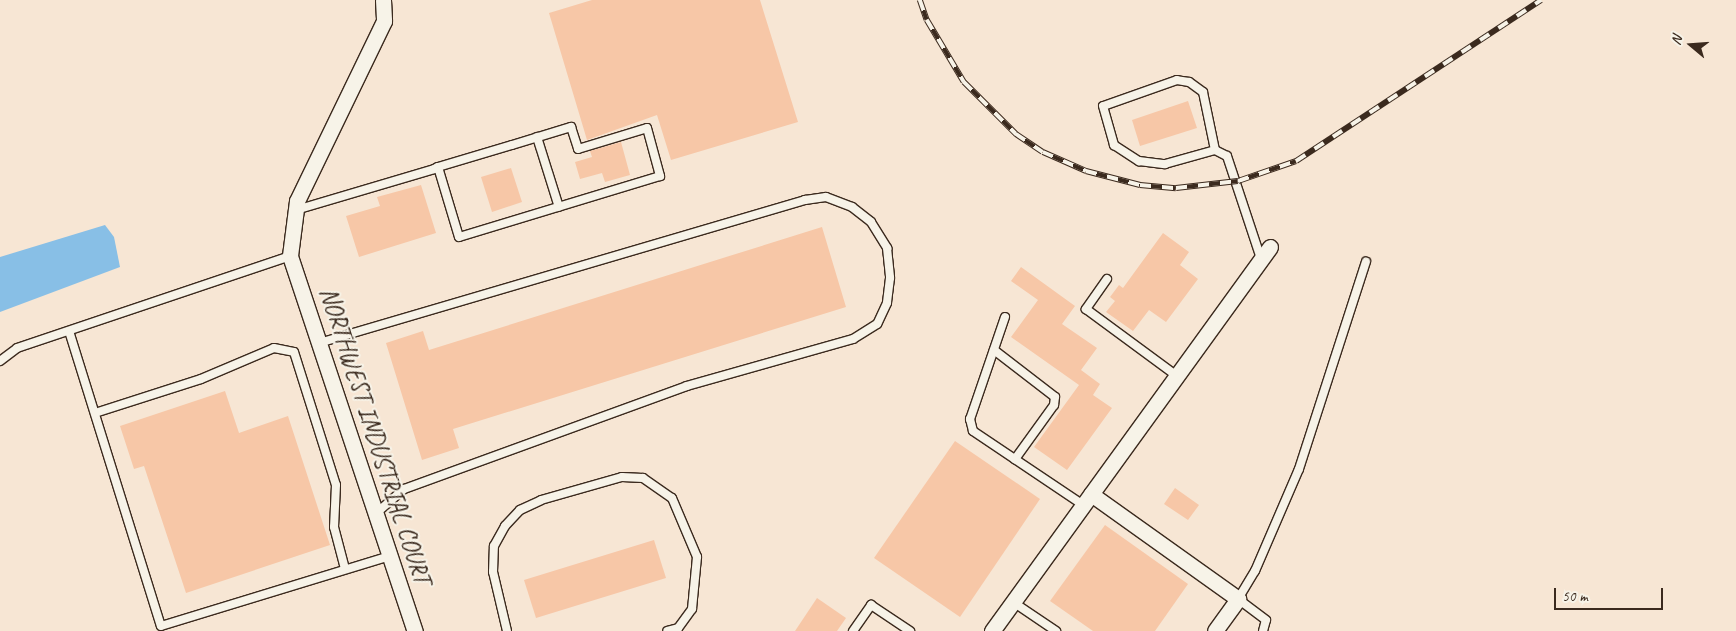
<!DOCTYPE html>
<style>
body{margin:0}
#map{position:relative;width:1736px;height:631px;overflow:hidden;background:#f7f3e8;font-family:Caveat,sans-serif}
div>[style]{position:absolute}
.built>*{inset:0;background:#f7e6d4}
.water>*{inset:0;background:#88bfe6}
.building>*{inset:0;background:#f7c7a7}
.roads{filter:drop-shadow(1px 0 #3b2a1e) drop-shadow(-1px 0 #3b2a1e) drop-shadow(0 1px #3b2a1e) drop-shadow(0 -1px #3b2a1e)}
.service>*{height:8px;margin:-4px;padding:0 4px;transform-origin:4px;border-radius:4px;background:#f7f3e8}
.minor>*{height:15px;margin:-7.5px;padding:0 7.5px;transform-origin:7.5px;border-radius:7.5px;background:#f7f3e8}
.rail>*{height:5.5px;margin-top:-2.75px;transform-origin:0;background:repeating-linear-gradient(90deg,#f7f3e8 0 11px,#3b2a1e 0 22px);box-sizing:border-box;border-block:1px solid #3b2a1e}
span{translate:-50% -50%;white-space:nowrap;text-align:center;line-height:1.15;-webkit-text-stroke:4px #f7f3e8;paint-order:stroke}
.street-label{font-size:25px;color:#3b2a1e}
.north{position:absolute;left:1666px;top:20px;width:50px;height:50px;-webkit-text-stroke:4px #f7f3e8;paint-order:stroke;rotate:288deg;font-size:14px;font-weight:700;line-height:20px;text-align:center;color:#3b2a1e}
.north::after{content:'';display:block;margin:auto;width:18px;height:22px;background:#3b2a1e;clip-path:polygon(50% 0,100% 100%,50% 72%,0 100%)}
.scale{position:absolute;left:1554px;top:588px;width:109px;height:22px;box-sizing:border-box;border:2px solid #3b2a1e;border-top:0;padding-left:6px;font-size:15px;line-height:18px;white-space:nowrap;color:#3b2a1e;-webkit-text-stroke:4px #f7f3e8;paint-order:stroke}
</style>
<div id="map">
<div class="built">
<i style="clip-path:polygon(0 0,1736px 0,1736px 631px,0 631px)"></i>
</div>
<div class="water">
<i style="clip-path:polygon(105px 225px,114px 237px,120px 267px,0 312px,0 257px)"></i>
</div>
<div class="building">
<i style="clip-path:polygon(592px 0,760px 0,798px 122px,671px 160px,657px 115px,587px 140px,549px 13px)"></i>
<i style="clip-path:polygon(1188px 101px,1197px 128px,1140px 146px,1132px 120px)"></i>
<i style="clip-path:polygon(621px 142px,630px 175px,605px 182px,602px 173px,580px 179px,575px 162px,592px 157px,590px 151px)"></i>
<i style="clip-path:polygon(511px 168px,522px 202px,492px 212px,481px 177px)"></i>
<i style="clip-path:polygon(421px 185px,436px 233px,359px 257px,346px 216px,380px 206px,377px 197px)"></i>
<i style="clip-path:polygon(822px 227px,846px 307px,453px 429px,459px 448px,422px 460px,386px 343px,423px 331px,429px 350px)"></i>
<i style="clip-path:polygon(1163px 233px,1189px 252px,1180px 265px,1198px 279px,1166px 322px,1149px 310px,1133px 331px,1106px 312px,1115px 301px,1110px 297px,1119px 285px,1123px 288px)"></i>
<i style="clip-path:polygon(1021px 267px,1075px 306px,1062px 324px,1097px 348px,1081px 370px,1100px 384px,1093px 395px,1112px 408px,1067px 470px,1034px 447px,1079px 385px,1011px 337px,1038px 300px,1011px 281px)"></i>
<i style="clip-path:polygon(225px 391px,239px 433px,288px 416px,330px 545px,186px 593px,144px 466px,134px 469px,120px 426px)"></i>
<i style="clip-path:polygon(955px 441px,1040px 499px,960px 617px,874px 558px)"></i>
<i style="clip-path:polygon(1175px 488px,1199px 505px,1188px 520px,1164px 504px)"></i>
<i style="clip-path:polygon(1105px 525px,1188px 584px,1155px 631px,1093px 631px,1050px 601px)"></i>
<i style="clip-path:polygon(654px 540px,666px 578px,536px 618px,524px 580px)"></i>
<i style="clip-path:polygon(817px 598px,846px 618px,837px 631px,795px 631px)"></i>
</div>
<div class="roads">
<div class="service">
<i style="left:537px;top:137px;width:73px;rotate:72.6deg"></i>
<i style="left:1215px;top:150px;width:59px;rotate:-101.7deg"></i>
<i style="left:1203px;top:92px;width:17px;rotate:-144deg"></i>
<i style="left:1189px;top:82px;width:12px;rotate:-171deg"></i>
<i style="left:1177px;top:80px;width:78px;rotate:160.6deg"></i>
<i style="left:1103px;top:106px;width:41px;rotate:74.2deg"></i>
<i style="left:1114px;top:145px;width:30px;rotate:33deg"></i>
<i style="left:1139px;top:161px;width:26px;rotate:7deg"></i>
<i style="left:1165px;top:164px;width:52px;rotate:-15.6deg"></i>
<i style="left:1215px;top:150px;width:13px;rotate:27deg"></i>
<i style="left:1227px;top:156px;width:108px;rotate:71.7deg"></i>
<i style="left:296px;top:210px;width:144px;rotate:-16.5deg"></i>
<i style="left:434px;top:169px;width:4px;rotate:-27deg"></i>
<i style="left:438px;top:167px;width:77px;rotate:-16.6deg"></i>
<i style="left:512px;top:145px;width:62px;rotate:-17deg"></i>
<i style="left:571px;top:127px;width:23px;rotate:72deg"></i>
<i style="left:578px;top:149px;width:72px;rotate:-16.9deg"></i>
<i style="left:647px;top:128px;width:50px;rotate:74.8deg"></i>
<i style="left:660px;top:176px;width:210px;rotate:163.1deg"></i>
<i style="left:459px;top:237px;width:73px;rotate:-106.7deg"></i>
<i style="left:1107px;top:279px;width:37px;rotate:125deg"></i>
<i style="left:1086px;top:309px;width:113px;rotate:36.4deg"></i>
<i style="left:1005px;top:317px;width:108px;rotate:108.9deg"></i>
<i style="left:970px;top:419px;width:12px;rotate:76deg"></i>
<i style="left:973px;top:431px;width:133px;rotate:33.9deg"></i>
<i style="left:69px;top:331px;width:309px;rotate:72.7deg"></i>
<i style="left:161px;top:626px;width:239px;rotate:-17deg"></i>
<i style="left:319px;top:343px;width:507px;rotate:-16.4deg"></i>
<i style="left:805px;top:200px;width:21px;rotate:-8deg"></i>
<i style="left:826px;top:197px;width:28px;rotate:21deg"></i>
<i style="left:852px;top:207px;width:24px;rotate:38deg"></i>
<i style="left:871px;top:222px;width:31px;rotate:58deg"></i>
<i style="left:887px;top:248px;width:30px;rotate:84deg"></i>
<i style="left:890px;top:278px;width:25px;rotate:97deg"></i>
<i style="left:887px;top:303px;width:23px;rotate:115deg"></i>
<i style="left:877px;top:324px;width:28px;rotate:148deg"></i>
<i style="left:853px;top:339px;width:173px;rotate:164.2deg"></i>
<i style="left:687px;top:386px;width:301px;rotate:160deg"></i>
<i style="left:404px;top:489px;width:37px;rotate:139deg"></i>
<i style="left:994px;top:350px;width:77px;rotate:37.6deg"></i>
<i style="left:1055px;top:397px;width:8px;rotate:97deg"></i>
<i style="left:1054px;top:405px;width:67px;rotate:125.8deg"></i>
<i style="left:0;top:361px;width:21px;rotate:-37deg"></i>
<i style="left:17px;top:348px;width:288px;rotate:-18.6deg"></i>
<i style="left:95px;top:413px;width:111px;rotate:-17.8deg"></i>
<i style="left:201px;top:379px;width:79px;rotate:-23deg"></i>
<i style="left:274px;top:348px;width:20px;rotate:11deg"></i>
<i style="left:294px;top:352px;width:139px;rotate:72.5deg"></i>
<i style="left:336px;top:485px;width:42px;rotate:92.7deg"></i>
<i style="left:334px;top:527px;width:43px;rotate:75.3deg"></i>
<i style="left:1013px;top:602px;width:52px;rotate:34deg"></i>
<i style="left:507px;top:631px;width:61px;rotate:-103.3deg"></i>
<i style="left:493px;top:572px;width:26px;rotate:-88deg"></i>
<i style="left:494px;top:546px;width:23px;rotate:-61deg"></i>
<i style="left:505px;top:526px;width:22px;rotate:-47deg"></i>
<i style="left:520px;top:510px;width:23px;rotate:-25deg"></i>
<i style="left:541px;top:500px;width:84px;rotate:-15.9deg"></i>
<i style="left:622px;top:477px;width:21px;rotate:3deg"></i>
<i style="left:643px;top:478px;width:35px;rotate:35deg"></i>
<i style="left:672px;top:498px;width:64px;rotate:67deg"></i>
<i style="left:697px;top:557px;width:52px;rotate:95.5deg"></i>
<i style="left:692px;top:609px;width:24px;rotate:126deg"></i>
<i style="left:678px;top:628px;width:11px;rotate:165deg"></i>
<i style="left:853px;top:631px;width:32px;rotate:-55deg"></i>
<i style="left:871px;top:605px;width:47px;rotate:33.7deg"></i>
<i style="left:1263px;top:631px;width:11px;rotate:-75deg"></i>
<i style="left:1266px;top:620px;width:35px;rotate:-143deg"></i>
<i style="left:1238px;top:599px;width:33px;rotate:-59deg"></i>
<i style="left:1255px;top:571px;width:111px;rotate:-66.7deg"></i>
<i style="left:1299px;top:469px;width:218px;rotate:-72.1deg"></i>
</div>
<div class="minor">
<i style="left:383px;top:0;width:21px;rotate:87deg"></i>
<i style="left:384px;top:21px;width:200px;rotate:115.8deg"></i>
<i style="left:297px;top:201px;width:55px;rotate:97.3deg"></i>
<i style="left:290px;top:256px;width:395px;rotate:71.6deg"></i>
<i style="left:1091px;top:494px;width:181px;rotate:35.5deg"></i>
<i style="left:1238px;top:599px;width:39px;rotate:126deg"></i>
<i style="left:992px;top:631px;width:474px;rotate:-54.1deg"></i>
</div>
</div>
<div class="rail">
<i style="left:920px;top:0;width:21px;rotate:71deg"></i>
<i style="left:927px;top:20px;width:72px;rotate:59.2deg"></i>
<i style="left:964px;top:82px;width:74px;rotate:45deg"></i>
<i style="left:1016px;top:134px;width:32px;rotate:34deg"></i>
<i style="left:1043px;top:152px;width:47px;rotate:23.8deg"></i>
<i style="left:1086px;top:171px;width:56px;rotate:14.5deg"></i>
<i style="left:1140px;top:185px;width:36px;rotate:5deg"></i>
<i style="left:1176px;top:188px;width:62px;rotate:-6.4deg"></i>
<i style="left:1238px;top:181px;width:61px;rotate:-19deg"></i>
<i style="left:1296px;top:161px;width:293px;rotate:-33.3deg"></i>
</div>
<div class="street-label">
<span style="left:375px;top:436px;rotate:72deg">NORTHWEST INDUSTRIAL COURT</span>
</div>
<div class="north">N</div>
<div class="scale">50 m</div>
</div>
